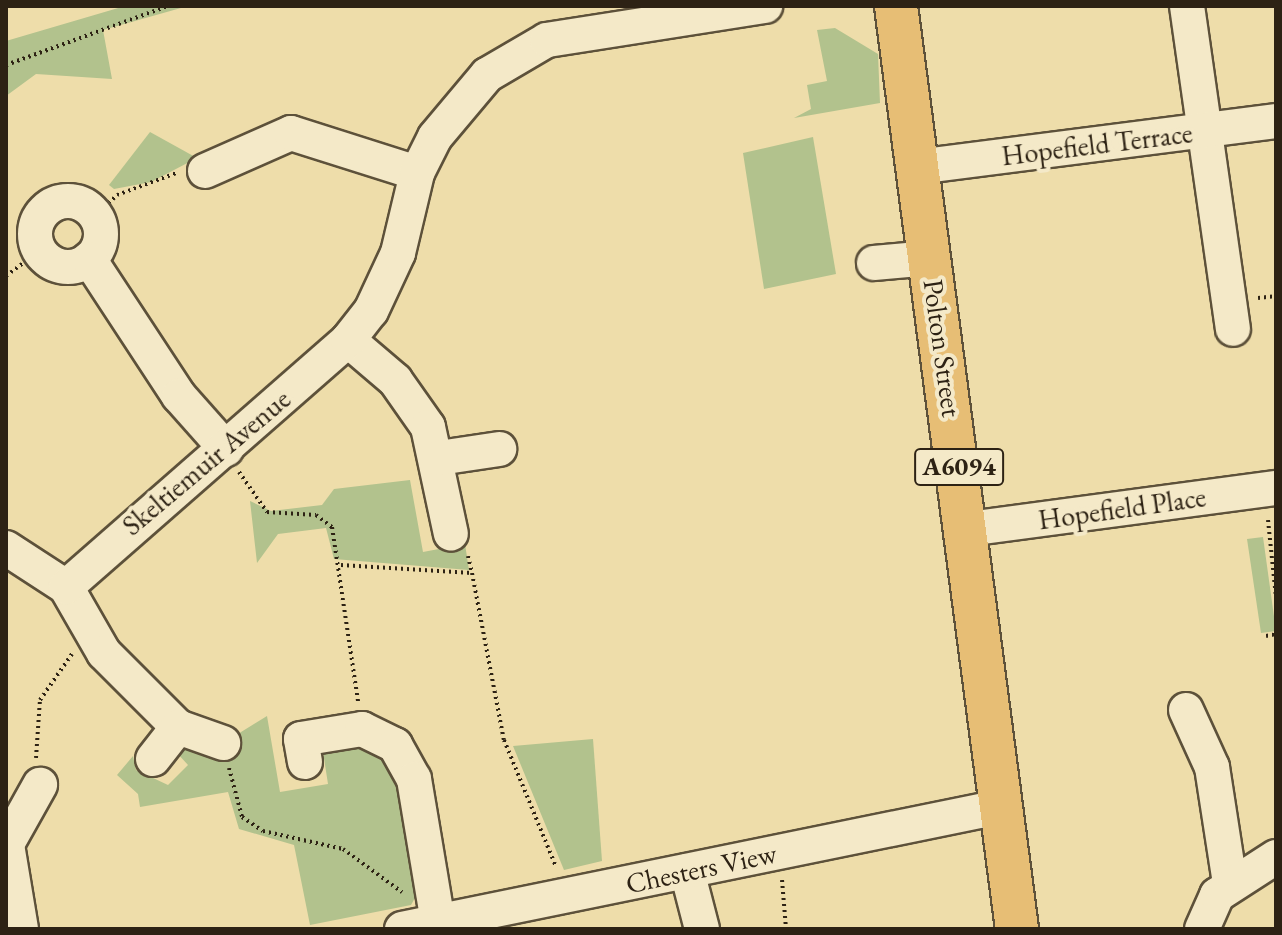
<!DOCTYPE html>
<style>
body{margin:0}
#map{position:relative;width:1282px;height:935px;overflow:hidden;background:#eda;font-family:"EB Garamond",serif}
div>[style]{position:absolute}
.green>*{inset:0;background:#b2c28d}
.path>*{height:4px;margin-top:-2px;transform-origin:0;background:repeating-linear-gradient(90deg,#2d2214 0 2px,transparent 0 6px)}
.roads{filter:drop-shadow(2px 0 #5d513a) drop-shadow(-2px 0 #5d513a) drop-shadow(0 2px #5d513a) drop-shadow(0 -2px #5d513a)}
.minor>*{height:34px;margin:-17px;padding:0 17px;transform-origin:17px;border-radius:17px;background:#f4e9c8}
.minor>.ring{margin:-17px;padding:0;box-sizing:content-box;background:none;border:34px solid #f4e9c8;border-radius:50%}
.major>*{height:42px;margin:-21px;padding:0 21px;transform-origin:21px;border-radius:21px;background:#e7be75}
span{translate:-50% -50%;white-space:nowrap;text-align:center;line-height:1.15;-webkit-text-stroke:8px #f4e9c8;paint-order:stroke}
.shield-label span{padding:2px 6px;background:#f4e9c8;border:2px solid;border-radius:6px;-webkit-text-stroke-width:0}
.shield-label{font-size:26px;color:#2d2214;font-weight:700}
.street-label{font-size:28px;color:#2d2214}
.frame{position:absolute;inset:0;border:8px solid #2d2214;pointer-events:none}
</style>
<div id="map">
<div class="green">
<i style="clip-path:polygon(125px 6px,188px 6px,103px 30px,112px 79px,36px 74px,6px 96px,6px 41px)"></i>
<i style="clip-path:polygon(835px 28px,878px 54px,880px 103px,794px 118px,811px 109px,807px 85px,827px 81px,817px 30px)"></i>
<i style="clip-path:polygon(150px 132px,197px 158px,151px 182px,114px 189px,109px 185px)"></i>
<i style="clip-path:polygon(813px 137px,836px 274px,764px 289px,743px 153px)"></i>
<i style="clip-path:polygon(410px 480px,423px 552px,465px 544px,469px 570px,334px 559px,326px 528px,278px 534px,257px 563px,250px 501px,271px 511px,322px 505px,334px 489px)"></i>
<i style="clip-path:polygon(1263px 537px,1276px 631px,1261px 633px,1247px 539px)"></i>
<i style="clip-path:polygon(267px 716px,280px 792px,328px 784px,323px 752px,361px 745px,374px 747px,402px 772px,416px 896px,411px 905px,310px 925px,294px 845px,239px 829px,228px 792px,140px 807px,138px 794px,117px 775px,133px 756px,136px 770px,168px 785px,188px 765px,177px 753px,182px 748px,233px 737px)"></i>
<i style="clip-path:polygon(593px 739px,602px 861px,564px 870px,513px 746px)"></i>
</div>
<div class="path">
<i style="left:6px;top:65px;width:172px;rotate:-20deg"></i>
<i style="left:95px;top:215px;width:30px;rotate:-42deg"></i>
<i style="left:117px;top:195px;width:63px;rotate:-20.4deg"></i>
<i style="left:6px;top:276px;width:41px;rotate:-37.1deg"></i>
<i style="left:1258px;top:298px;width:18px;rotate:-6deg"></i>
<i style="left:239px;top:472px;width:49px;rotate:55deg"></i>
<i style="left:267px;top:512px;width:49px;rotate:3.5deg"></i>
<i style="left:316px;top:515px;width:20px;rotate:37deg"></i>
<i style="left:332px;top:527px;width:177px;rotate:81.5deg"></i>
<i style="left:1268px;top:520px;width:77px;rotate:84.1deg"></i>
<i style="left:468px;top:556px;width:17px;rotate:77deg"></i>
<i style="left:341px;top:565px;width:131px;rotate:3.5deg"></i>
<i style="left:472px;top:573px;width:170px;rotate:79.2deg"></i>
<i style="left:504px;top:740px;width:137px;rotate:67.7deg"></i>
<i style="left:1266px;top:636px;width:10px;rotate:-11deg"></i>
<i style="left:36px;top:758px;width:58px;rotate:-86.1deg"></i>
<i style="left:40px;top:700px;width:56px;rotate:-55.2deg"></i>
<i style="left:229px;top:768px;width:51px;rotate:75.1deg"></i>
<i style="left:242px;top:817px;width:25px;rotate:34deg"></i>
<i style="left:263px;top:831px;width:82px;rotate:12.7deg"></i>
<i style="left:343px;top:849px;width:73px;rotate:36.1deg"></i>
<i style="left:782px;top:880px;width:49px;rotate:85.3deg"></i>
</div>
<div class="roads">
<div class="minor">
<i style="left:1187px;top:6px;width:326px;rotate:81.9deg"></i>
<i style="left:917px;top:167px;width:362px;rotate:-7.3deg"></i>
<i style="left:205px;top:171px;width:94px;rotate:-23.8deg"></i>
<i style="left:291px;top:133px;width:132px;rotate:17.6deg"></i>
<i class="ring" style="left:35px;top:201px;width:32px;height:32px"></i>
<i style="left:89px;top:259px;width:164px;rotate:56.7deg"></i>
<i style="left:179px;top:396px;width:71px;rotate:48.4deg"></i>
<i style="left:874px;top:263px;width:56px;rotate:-5.1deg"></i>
<i style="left:348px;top:340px;width:62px;rotate:40.4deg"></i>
<i style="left:395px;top:380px;width:57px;rotate:54.9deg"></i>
<i style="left:428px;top:427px;width:109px;rotate:77.9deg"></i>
<i style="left:439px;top:458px;width:61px;rotate:-8.5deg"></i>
<i style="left:968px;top:529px;width:311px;rotate:-7.6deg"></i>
<i style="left:6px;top:548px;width:72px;rotate:33deg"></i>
<i style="left:66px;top:587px;width:76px;rotate:60.1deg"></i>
<i style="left:104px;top:653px;width:105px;rotate:45deg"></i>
<i style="left:178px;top:727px;width:48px;rotate:19.6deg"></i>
<i style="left:66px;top:587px;width:375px;rotate:-41.2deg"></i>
<i style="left:348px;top:340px;width:37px;rotate:-52deg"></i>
<i style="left:371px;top:311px;width:64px;rotate:-65deg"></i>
<i style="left:398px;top:253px;width:82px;rotate:-76.6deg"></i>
<i style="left:417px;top:173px;width:40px;rotate:-63.4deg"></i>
<i style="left:435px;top:137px;width:81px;rotate:-50deg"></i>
<i style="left:487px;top:75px;width:69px;rotate:-30.3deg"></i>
<i style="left:547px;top:40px;width:221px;rotate:-8.9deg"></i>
<i style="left:1186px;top:710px;width:63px;rotate:65.5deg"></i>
<i style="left:1212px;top:767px;width:117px;rotate:81.2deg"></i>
<i style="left:153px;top:759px;width:41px;rotate:-52deg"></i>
<i style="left:305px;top:762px;width:23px;rotate:-100deg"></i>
<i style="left:301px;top:739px;width:62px;rotate:-9.3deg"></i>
<i style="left:362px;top:729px;width:37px;rotate:26deg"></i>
<i style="left:395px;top:745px;width:39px;rotate:61deg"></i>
<i style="left:414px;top:779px;width:145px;rotate:80.5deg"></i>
<i style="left:687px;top:871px;width:60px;rotate:75.5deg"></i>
<i style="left:21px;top:929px;width:86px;rotate:-99.4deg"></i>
<i style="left:7px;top:844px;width:68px;rotate:-60.8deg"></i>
<i style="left:402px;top:929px;width:609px;rotate:-11.55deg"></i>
<i style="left:1202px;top:929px;width:37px;rotate:-66deg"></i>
<i style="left:1217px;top:895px;width:70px;rotate:-32.8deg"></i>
</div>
<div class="major">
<i style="left:896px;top:6px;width:931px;rotate:82.53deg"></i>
</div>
</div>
<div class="shield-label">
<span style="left:959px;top:467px">A6094</span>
</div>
<div class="street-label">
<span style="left:1097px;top:144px;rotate:-7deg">Hopefield Terrace</span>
<span style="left:943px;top:348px;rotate:82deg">Polton Street</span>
<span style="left:206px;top:462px;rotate:-40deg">Skeltiemuir Avenue</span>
<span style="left:1122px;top:508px;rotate:-8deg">Hopefield Place</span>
<span style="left:701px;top:868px;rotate:-12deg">Chesters View</span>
</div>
<div class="frame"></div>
</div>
